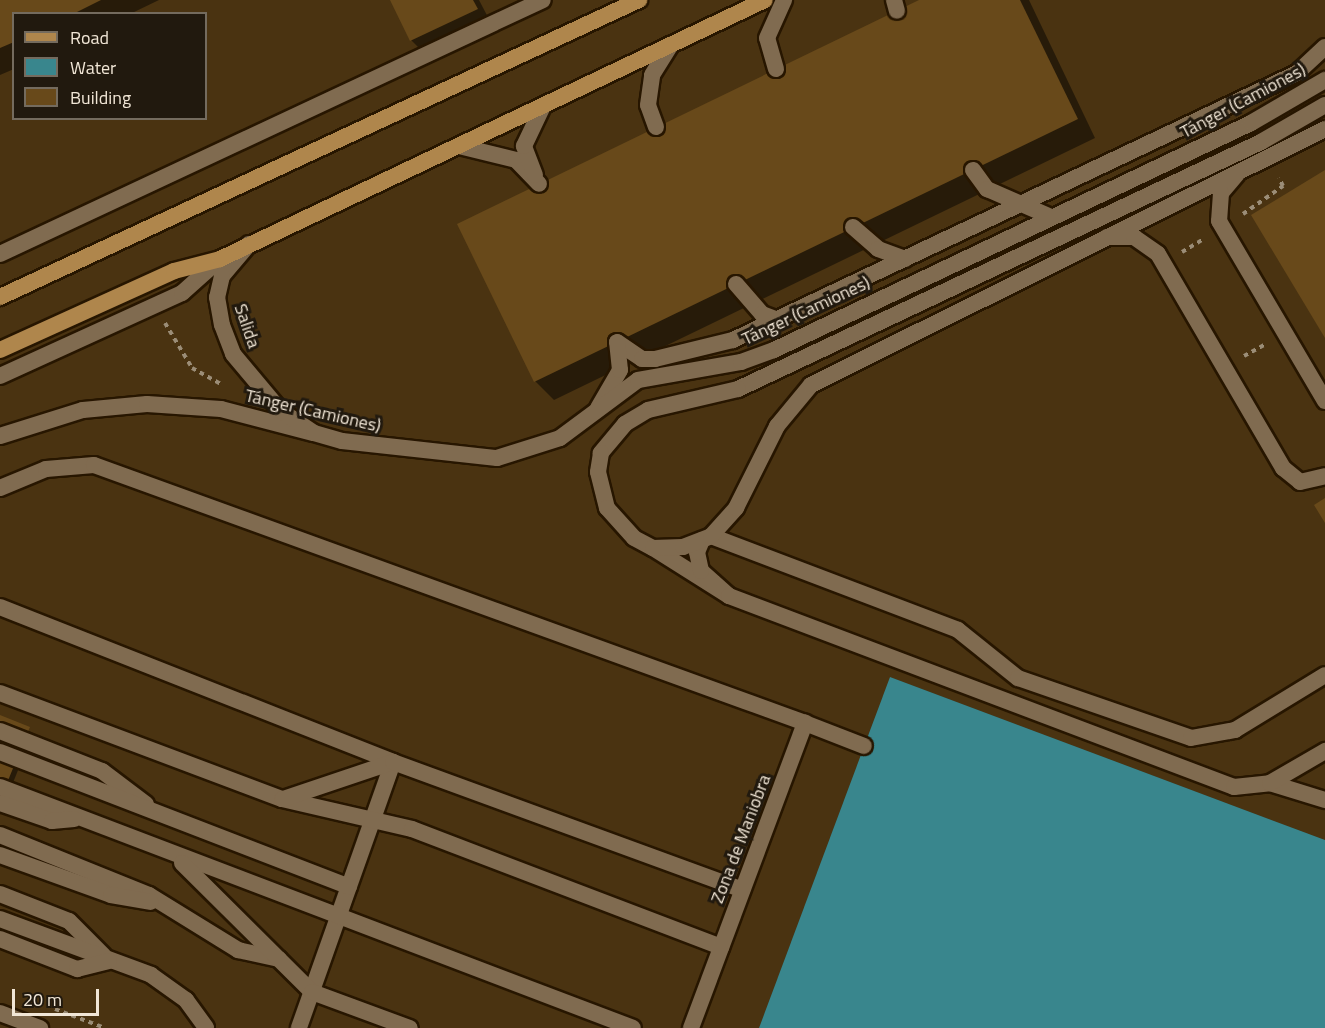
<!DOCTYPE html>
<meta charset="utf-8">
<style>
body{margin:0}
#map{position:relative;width:1325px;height:1028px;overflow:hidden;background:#412f14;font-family:"Titillium Web",sans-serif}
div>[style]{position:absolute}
.built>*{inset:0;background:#4a3311}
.water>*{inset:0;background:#39868d}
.shadow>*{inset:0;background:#0007}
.building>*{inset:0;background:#68491a}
.path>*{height:4px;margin-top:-2px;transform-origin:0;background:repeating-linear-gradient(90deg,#9b8d77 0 4.5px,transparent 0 9px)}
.roads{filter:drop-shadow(2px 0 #271600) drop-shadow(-2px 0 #271600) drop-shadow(0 2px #271600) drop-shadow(0 -2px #271600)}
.service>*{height:16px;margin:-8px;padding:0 8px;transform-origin:8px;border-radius:8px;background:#806b50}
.minor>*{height:16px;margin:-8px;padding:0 8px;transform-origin:8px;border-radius:8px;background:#806b50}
.primary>*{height:16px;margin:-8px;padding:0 8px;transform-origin:8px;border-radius:8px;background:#af864c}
span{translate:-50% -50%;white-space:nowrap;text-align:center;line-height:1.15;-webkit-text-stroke:6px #21190e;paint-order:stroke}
.street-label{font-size:18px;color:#f1e6d6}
.legend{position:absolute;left:12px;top:12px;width:195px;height:108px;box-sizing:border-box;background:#21190e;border:2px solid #746b5e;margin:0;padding:8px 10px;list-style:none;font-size:18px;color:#f1e6d6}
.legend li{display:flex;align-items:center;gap:12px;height:30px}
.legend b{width:30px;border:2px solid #746b5e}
.scale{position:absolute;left:12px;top:989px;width:87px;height:27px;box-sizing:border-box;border:3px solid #f1e6d6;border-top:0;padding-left:8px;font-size:18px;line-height:21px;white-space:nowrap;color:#f1e6d6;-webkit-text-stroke:4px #21190e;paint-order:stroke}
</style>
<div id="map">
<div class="built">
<i style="clip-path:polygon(evenodd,0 0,1325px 0,1325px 840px,890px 677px,759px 1028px,0 1028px,0 0,14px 14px,206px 14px,206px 118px,14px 118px,14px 14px)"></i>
</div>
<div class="water">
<i style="clip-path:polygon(890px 677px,1325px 840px,1325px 1028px,759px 1028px)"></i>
</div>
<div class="shadow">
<i style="clip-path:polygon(0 0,159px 0,130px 14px,14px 14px,14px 69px,0 75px)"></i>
<i style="clip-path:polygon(392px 0,479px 0,491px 23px,425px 54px,411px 40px)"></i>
<i style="clip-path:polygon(922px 0,1029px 0,1095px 138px,554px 400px,535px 381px)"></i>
<i style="clip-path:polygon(0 717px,33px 733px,0 815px)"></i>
</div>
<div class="building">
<i style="clip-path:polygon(0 0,101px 0,73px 14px,14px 14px,14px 42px,0 48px)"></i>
<i style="clip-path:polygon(390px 0,473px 0,478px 9px,410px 41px)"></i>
<i style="clip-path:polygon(919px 0,1020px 0,1078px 119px,534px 382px,457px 224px)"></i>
<i style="clip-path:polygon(1325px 170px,1325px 338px,1251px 215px)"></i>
<i style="clip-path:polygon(1325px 498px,1325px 523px,1314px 505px)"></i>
<i style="clip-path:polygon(0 715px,30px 727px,0 800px)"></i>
</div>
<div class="path">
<i style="left:1243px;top:214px;width:49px;rotate:-35deg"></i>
<i style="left:1283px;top:186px;width:9px;rotate:-117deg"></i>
<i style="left:1182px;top:252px;width:26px;rotate:-31deg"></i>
<i style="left:165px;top:323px;width:52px;rotate:59deg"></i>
<i style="left:192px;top:368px;width:33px;rotate:29deg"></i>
<i style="left:1244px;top:356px;width:25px;rotate:-29deg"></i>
<i style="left:55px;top:1009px;width:53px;rotate:20.8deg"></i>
</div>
<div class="roads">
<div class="service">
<i style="left:894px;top:0;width:11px;rotate:75deg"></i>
<i style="left:776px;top:69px;width:32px;rotate:-106deg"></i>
<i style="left:767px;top:38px;width:42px;rotate:-65.9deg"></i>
<i style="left:656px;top:127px;width:23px;rotate:-110deg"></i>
<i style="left:648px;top:105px;width:30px;rotate:-82deg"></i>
<i style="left:652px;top:75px;width:36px;rotate:-58deg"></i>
<i style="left:459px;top:146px;width:59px;rotate:13.8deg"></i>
<i style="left:516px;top:160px;width:33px;rotate:46deg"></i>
<i style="left:973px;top:170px;width:24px;rotate:54deg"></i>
<i style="left:987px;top:189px;width:70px;rotate:23.6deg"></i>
<i style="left:1237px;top:174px;width:25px;rotate:130deg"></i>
<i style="left:1221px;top:193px;width:28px;rotate:94deg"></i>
<i style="left:1219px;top:221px;width:209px;rotate:59.5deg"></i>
<i style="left:535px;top:175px;width:31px;rotate:-111deg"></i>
<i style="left:524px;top:146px;width:44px;rotate:-64.6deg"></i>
<i style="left:853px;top:227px;width:33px;rotate:41deg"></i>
<i style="left:878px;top:249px;width:29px;rotate:20deg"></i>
<i style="left:1107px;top:237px;width:27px"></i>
<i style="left:1134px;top:237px;width:29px;rotate:35deg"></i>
<i style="left:1158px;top:254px;width:248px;rotate:59.7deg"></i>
<i style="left:1283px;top:468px;width:22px;rotate:39deg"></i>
<i style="left:1300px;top:482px;width:26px;rotate:-13deg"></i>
<i style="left:0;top:254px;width:599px;rotate:-25.07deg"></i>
<i style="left:736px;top:284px;width:40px;rotate:49deg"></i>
<i style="left:762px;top:314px;width:17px;rotate:21deg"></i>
<i style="left:617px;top:342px;width:30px;rotate:34deg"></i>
<i style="left:642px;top:359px;width:13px"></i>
<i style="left:655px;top:359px;width:80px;rotate:-13.7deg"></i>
<i style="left:733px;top:340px;width:624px;rotate:-25.33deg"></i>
<i style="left:1297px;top:73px;width:38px;rotate:-43deg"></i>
<i style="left:0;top:376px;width:200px;rotate:-24.5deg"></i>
<i style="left:182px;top:293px;width:51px;rotate:-41.8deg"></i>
<i style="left:598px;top:408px;width:44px;rotate:-59.9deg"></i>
<i style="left:620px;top:370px;width:28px;rotate:-96deg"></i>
<i style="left:0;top:436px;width:87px;rotate:-17.4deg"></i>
<i style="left:83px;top:410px;width:64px;rotate:-5.4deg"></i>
<i style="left:147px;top:404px;width:74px;rotate:3.9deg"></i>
<i style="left:221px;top:409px;width:95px;rotate:14.6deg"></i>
<i style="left:0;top:488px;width:50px;rotate:-22.4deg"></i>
<i style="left:46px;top:469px;width:48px;rotate:-4.8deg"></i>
<i style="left:94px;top:465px;width:756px;rotate:19.94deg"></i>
<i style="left:711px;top:536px;width:264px;rotate:20.8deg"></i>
<i style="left:958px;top:630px;width:77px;rotate:38.7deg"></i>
<i style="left:1018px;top:678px;width:183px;rotate:19.1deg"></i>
<i style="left:1191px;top:738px;width:45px;rotate:-10.3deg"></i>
<i style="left:1235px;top:730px;width:105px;rotate:-31.4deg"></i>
<i style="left:653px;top:548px;width:90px;rotate:32.3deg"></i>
<i style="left:729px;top:596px;width:38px;rotate:-138deg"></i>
<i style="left:701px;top:571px;width:19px;rotate:-102deg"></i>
<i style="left:697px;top:552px;width:13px;rotate:-67deg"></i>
<i style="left:729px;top:596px;width:540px;rotate:20.72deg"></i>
<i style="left:1234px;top:787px;width:36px;rotate:-6deg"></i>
<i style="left:1270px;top:783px;width:58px;rotate:17.2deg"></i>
<i style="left:0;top:607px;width:422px;rotate:21.5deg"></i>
<i style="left:393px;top:762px;width:282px;rotate:109.5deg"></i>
<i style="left:0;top:693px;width:301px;rotate:20.6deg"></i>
<i style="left:282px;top:799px;width:133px;rotate:13deg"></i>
<i style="left:412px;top:829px;width:331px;rotate:20.9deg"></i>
<i style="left:0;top:731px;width:110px;rotate:21.4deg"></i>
<i style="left:102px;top:771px;width:55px;rotate:36.9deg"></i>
<i style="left:0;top:752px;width:374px;rotate:21.1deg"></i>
<i style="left:1270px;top:783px;width:64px;rotate:-30.2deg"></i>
<i style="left:0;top:787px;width:677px;rotate:20.84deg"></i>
<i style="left:283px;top:799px;width:116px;rotate:-18.6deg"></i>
<i style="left:393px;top:762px;width:372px;rotate:20.1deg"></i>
<i style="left:0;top:803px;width:55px;rotate:19.1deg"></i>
<i style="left:52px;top:821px;width:22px;rotate:-5deg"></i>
<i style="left:0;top:835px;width:161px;rotate:21.9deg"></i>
<i style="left:149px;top:895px;width:105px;rotate:31.7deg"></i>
<i style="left:238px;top:950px;width:42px;rotate:12.4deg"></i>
<i style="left:0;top:855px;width:118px;rotate:19.8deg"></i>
<i style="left:111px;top:895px;width:40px;rotate:10deg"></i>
<i style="left:182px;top:863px;width:183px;rotate:44.8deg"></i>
<i style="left:312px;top:992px;width:104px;rotate:20.2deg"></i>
<i style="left:0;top:894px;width:74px;rotate:21.4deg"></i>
<i style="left:69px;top:921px;width:49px;rotate:45deg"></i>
<i style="left:0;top:919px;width:161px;rotate:20.3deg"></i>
<i style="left:151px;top:975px;width:43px;rotate:35.5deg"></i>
<i style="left:186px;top:1000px;width:34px;rotate:54deg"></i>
<i style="left:0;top:939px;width:83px;rotate:21.3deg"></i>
<i style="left:77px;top:969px;width:33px;rotate:-14deg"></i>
<i style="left:691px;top:1028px;width:326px;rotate:-69.5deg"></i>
<i style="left:805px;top:723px;width:63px;rotate:21.3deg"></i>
</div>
<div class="minor">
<i style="left:1325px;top:105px;width:74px;rotate:150deg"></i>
<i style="left:1261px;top:142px;width:578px;rotate:154.72deg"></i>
<i style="left:738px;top:389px;width:92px;rotate:166.9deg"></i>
<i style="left:648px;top:410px;width:27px;rotate:149deg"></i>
<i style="left:625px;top:424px;width:38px;rotate:130deg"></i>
<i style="left:601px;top:453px;width:19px;rotate:99deg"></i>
<i style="left:598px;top:472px;width:37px;rotate:76deg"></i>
<i style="left:607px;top:508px;width:40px;rotate:48deg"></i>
<i style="left:634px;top:538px;width:21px;rotate:28deg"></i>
<i style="left:653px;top:548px;width:30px;rotate:-2deg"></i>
<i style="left:683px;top:547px;width:30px;rotate:-21deg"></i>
<i style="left:711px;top:536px;width:38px;rotate:-48deg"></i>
<i style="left:736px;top:508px;width:92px;rotate:-63.4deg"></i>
<i style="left:777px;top:426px;width:53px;rotate:-50.3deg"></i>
<i style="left:811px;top:385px;width:574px;rotate:-26.48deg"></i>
<i style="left:249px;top:244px;width:42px;rotate:130.2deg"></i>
<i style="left:222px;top:276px;width:22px;rotate:103deg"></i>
<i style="left:217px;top:297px;width:28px;rotate:80deg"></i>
<i style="left:222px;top:325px;width:31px;rotate:69deg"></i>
<i style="left:233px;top:354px;width:73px;rotate:50deg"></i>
<i style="left:280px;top:410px;width:41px;rotate:34.1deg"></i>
<i style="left:314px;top:433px;width:29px;rotate:16deg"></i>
<i style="left:342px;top:441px;width:156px;rotate:6.3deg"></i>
<i style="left:497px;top:458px;width:66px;rotate:-17.6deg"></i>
<i style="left:560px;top:438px;width:97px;rotate:-36.6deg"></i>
<i style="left:638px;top:380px;width:105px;rotate:-9.9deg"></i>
<i style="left:741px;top:362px;width:35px;rotate:-20deg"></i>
<i style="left:774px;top:350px;width:528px;rotate:-25.45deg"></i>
<i style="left:1251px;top:123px;width:86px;rotate:-30.2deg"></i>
<i style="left:0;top:1013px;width:43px;rotate:20.6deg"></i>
</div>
<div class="primary">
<i style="left:0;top:297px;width:705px;rotate:-24.93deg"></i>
<i style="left:0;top:350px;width:191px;rotate:-24.4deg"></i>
<i style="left:174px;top:271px;width:48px;rotate:-14.6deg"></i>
<i style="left:220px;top:259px;width:603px;rotate:-25.42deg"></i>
</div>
</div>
<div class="street-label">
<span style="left:1243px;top:101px;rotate:-28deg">Tánger (Camiones)</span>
<span style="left:806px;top:311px;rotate:-25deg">Tánger (Camiones)</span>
<span style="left:247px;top:326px;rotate:71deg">Salida</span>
<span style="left:313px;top:411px;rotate:13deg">Tánger (Camiones)</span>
<span style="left:741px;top:839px;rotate:-69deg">Zona de Maniobra</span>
</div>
<ul class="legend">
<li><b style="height:8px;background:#af864c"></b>Road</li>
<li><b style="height:16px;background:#39868d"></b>Water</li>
<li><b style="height:16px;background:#68491a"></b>Building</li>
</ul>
<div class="scale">20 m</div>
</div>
